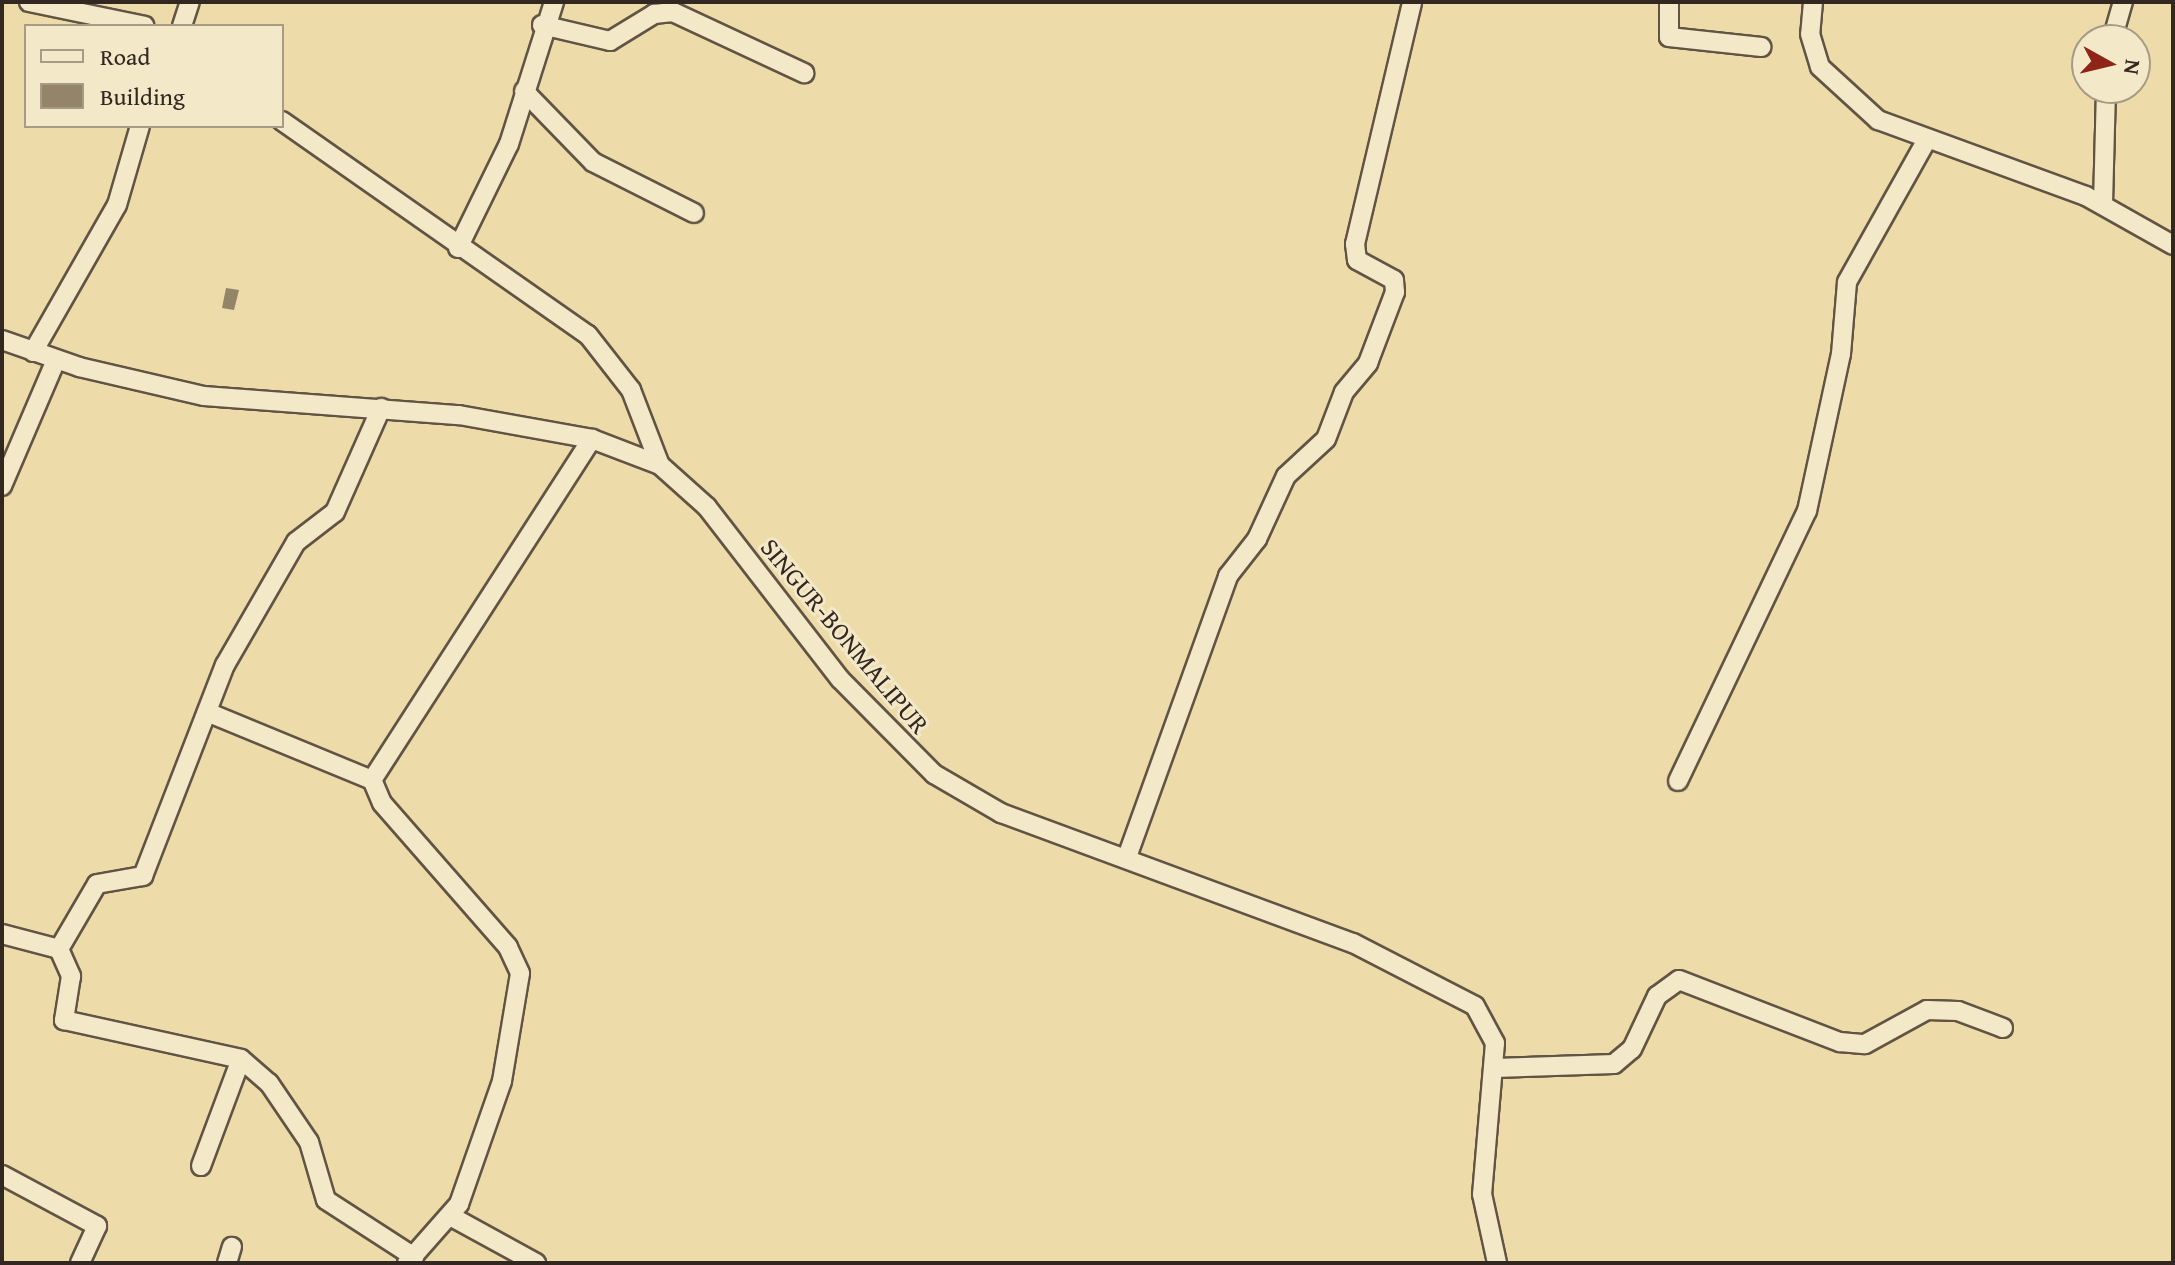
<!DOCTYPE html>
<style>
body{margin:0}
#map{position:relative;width:2175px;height:1265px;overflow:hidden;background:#eddba9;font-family:"Gentium Book Plus",serif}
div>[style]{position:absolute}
.building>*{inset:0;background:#948568}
.roads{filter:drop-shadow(2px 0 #625444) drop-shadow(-2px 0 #625444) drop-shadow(0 2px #625444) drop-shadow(0 -2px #625444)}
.minor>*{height:18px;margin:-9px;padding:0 9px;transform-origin:9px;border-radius:9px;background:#f3e8c7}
span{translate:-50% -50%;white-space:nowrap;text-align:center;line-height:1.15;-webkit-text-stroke:6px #f3e8c7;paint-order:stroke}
.street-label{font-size:26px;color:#332722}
.frame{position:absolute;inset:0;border:4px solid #332722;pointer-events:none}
.legend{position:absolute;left:24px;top:24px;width:260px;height:104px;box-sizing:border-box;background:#f3e8c7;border:2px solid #a69b85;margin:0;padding:10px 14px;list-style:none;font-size:24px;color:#332722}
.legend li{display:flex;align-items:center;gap:16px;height:40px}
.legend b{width:40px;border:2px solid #a69b85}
.north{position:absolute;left:2071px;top:24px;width:80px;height:80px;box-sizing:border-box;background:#f3e8c7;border:2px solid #a69b85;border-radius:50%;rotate:98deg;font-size:22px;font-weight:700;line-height:32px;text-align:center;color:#332722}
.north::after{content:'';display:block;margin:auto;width:28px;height:36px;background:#8f2418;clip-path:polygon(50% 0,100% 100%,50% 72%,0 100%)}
</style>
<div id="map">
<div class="building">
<i style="clip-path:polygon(226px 288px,239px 290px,234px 310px,222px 308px)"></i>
</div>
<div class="roads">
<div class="minor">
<i style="left:29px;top:2px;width:118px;rotate:11.7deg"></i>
<i style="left:1669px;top:2px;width:35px;rotate:90deg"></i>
<i style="left:1669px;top:37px;width:93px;rotate:6.2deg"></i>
<i style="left:1813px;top:2px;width:32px;rotate:95deg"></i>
<i style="left:1810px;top:34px;width:34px;rotate:73deg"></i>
<i style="left:1820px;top:67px;width:79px;rotate:42.4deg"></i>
<i style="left:1878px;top:120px;width:221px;rotate:20.1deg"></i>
<i style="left:2086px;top:196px;width:100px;rotate:29.4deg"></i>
<i style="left:542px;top:25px;width:70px;rotate:13.2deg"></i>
<i style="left:610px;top:41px;width:52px;rotate:-31.5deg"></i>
<i style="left:654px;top:14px;width:19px;rotate:-6deg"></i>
<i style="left:673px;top:12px;width:145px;rotate:25deg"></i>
<i style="left:182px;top:26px;width:25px;rotate:-72deg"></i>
<i style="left:2112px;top:40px;width:40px;rotate:-74deg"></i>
<i style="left:524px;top:91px;width:99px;rotate:45.8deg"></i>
<i style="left:593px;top:162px;width:113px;rotate:26.8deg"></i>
<i style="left:282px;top:121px;width:373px;rotate:35deg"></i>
<i style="left:588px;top:335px;width:70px;rotate:52deg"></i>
<i style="left:631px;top:390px;width:80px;rotate:68.9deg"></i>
<i style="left:2103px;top:204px;width:116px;rotate:-88.5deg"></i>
<i style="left:458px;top:248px;width:116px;rotate:-63.9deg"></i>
<i style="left:509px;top:144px;width:149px;rotate:-72.4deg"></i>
<i style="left:2px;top:340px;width:82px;rotate:19.3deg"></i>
<i style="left:79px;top:367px;width:128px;rotate:13.1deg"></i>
<i style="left:204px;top:396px;width:256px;rotate:4.3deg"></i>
<i style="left:459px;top:415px;width:135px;rotate:10.2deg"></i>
<i style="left:592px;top:439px;width:73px;rotate:20.9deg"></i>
<i style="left:660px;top:465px;width:63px;rotate:41.8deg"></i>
<i style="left:707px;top:507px;width:217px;rotate:52.3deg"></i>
<i style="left:840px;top:679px;width:134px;rotate:45.3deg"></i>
<i style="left:934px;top:774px;width:78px;rotate:30.2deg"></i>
<i style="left:1001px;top:813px;width:375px;rotate:20.3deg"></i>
<i style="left:1353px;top:943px;width:137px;rotate:27.3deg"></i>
<i style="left:1475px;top:1006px;width:42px;rotate:61.6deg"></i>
<i style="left:1495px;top:1043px;width:152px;rotate:94.9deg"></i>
<i style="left:1482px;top:1194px;width:71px;rotate:77.7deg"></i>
<i style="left:33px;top:352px;width:169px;rotate:-60.3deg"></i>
<i style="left:117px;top:205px;width:82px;rotate:-73.8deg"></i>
<i style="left:2px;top:486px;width:137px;rotate:-66.8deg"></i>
<i style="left:207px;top:712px;width:178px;rotate:22.4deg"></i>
<i style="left:1678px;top:781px;width:299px;rotate:-64.5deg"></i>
<i style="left:1807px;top:511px;width:161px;rotate:-77.8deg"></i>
<i style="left:1841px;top:354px;width:72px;rotate:-85.2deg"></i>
<i style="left:1847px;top:282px;width:162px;rotate:-60.7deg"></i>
<i style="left:1127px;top:857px;width:299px;rotate:-70.2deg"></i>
<i style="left:1228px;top:576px;width:47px;rotate:-51.9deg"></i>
<i style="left:1257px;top:539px;width:69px;rotate:-65.3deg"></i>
<i style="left:1286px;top:476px;width:54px;rotate:-42.8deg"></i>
<i style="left:1326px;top:439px;width:50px;rotate:-69deg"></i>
<i style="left:1344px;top:392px;width:38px;rotate:-50deg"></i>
<i style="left:1368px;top:363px;width:76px;rotate:-69.2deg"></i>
<i style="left:1395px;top:292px;width:12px;rotate:-95deg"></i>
<i style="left:1394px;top:280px;width:42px;rotate:-151.6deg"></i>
<i style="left:1357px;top:260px;width:16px;rotate:-97deg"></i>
<i style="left:1355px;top:244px;width:249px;rotate:-76.7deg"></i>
<i style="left:2px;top:934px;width:59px;rotate:14.7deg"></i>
<i style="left:59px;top:949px;width:75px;rotate:-59.7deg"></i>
<i style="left:97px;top:884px;width:47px;rotate:-9.9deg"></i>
<i style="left:143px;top:876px;width:226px;rotate:-68.8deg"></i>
<i style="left:225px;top:665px;width:142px;rotate:-60deg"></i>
<i style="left:296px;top:542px;width:49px;rotate:-37.6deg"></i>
<i style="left:335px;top:512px;width:114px;rotate:-66.1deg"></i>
<i style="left:59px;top:949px;width:30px;rotate:66deg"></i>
<i style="left:71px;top:976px;width:45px;rotate:99deg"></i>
<i style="left:64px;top:1020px;width:181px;rotate:12.4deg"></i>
<i style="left:241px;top:1059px;width:37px;rotate:41deg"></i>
<i style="left:269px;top:1083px;width:71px;rotate:55.9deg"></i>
<i style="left:309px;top:1142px;width:60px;rotate:73.7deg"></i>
<i style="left:326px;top:1200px;width:105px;rotate:32.9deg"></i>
<i style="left:1495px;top:1068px;width:119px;rotate:-1.9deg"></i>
<i style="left:1614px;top:1064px;width:23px;rotate:-40deg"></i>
<i style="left:1632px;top:1049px;width:59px;rotate:-64.7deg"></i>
<i style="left:1657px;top:996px;width:27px;rotate:-36deg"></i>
<i style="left:1679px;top:980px;width:173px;rotate:21.1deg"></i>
<i style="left:1840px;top:1042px;width:25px;rotate:5deg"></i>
<i style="left:1865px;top:1044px;width:71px;rotate:-28.7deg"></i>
<i style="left:1927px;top:1010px;width:31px;rotate:2deg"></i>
<i style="left:1958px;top:1011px;width:48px;rotate:20.7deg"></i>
<i style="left:201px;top:1166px;width:114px;rotate:-69.5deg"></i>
<i style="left:2px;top:1175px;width:108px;rotate:28.2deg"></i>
<i style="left:97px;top:1226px;width:41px;rotate:114.7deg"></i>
<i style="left:452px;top:1217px;width:96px;rotate:28.7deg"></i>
<i style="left:227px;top:1263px;width:17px;rotate:-73deg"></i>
<i style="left:407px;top:1263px;width:79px;rotate:-48.6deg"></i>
<i style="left:459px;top:1204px;width:130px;rotate:-70.7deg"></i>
<i style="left:502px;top:1081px;width:109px;rotate:-80.5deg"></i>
<i style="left:520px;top:973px;width:29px;rotate:-115deg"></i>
<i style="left:508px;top:947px;width:191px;rotate:-131.2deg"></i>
<i style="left:382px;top:803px;width:25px;rotate:-113deg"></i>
<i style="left:372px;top:780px;width:406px;rotate:-57.2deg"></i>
</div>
</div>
<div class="street-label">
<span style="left:845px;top:636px;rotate:50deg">SINGUR-BONMALIPUR</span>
</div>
<div class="frame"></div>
<ul class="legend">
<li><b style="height:10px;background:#f3e8c7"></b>Road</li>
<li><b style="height:22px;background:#948568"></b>Building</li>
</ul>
<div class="north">N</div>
</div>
